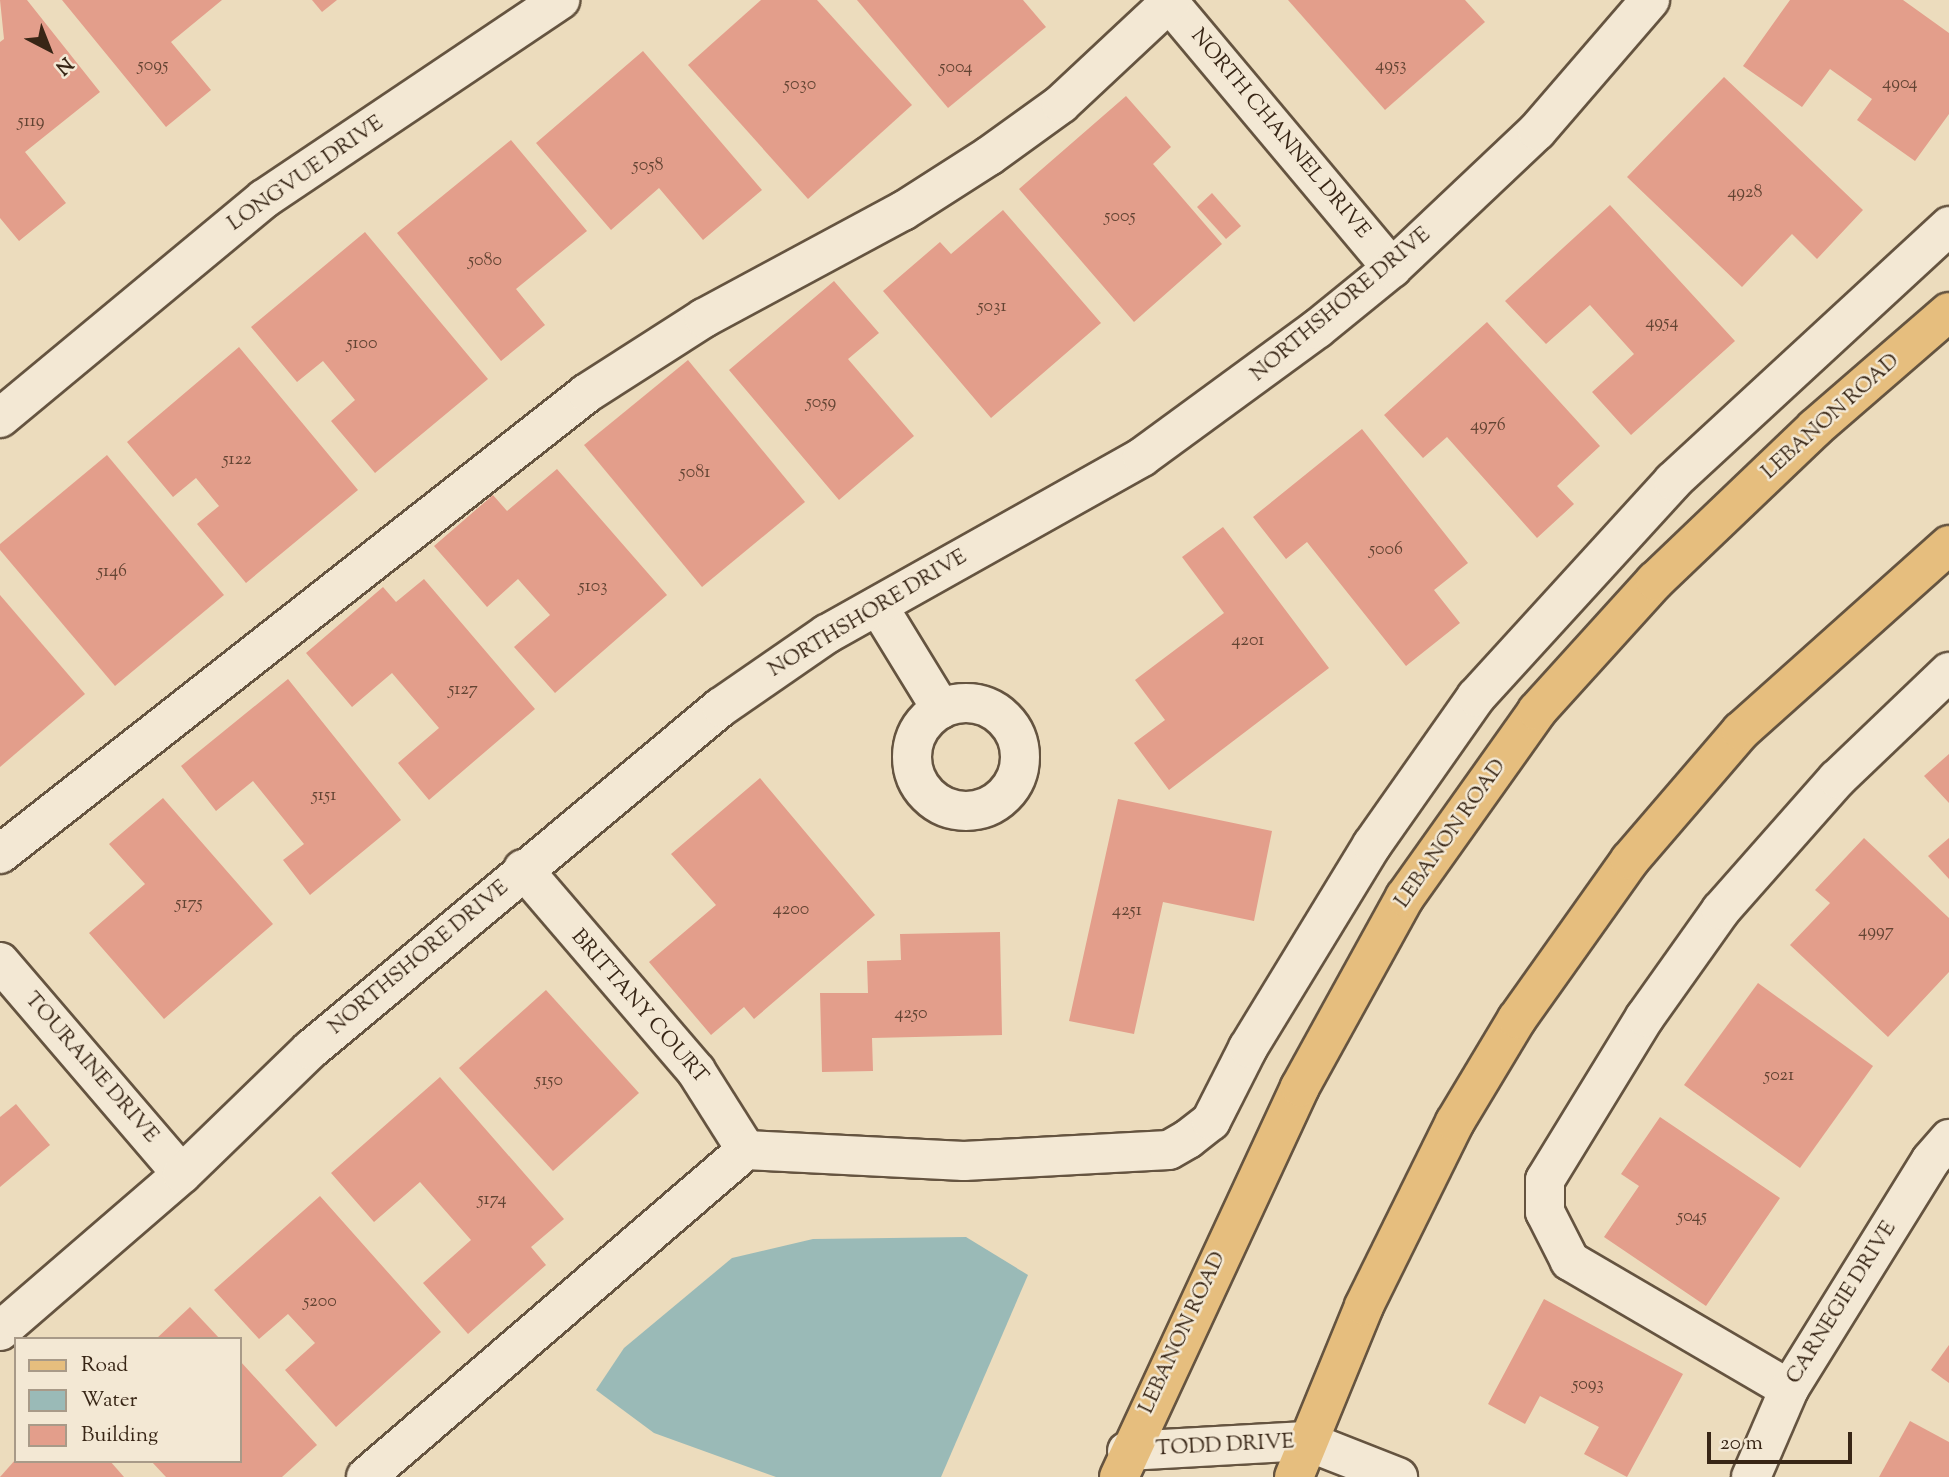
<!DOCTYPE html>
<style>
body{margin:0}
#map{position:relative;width:1949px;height:1477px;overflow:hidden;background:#ecdcbd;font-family:"Sorts Mill Goudy",serif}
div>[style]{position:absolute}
.water>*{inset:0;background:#9abab7}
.building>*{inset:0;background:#e39e8b}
.roads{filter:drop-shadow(2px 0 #655440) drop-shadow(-2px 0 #655440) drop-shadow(0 2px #655440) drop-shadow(0 -2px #655440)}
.minor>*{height:38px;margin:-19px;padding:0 19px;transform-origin:19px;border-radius:19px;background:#f3e8d4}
.minor>.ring{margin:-19px;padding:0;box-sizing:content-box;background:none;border:38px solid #f3e8d4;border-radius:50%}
.major>*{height:38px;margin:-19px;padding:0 19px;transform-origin:19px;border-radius:19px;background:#e6be7e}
span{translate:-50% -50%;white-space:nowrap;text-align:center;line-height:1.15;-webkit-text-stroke:5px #f3e8d4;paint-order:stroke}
.number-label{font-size:18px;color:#634433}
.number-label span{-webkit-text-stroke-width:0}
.street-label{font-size:21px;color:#382616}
.legend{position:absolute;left:14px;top:1337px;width:228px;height:126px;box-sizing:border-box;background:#f3e8d4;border:2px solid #a89a88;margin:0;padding:9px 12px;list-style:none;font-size:21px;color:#382616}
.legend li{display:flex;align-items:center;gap:14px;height:35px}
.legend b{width:35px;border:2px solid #a89a88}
.north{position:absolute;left:14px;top:14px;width:70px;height:70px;-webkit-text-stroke:5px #f3e8d4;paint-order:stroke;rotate:138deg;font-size:19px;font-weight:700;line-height:28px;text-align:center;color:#382616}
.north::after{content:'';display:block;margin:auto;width:24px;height:32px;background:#382616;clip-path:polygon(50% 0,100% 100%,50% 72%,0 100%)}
.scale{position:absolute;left:1707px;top:1432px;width:145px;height:32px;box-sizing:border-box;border:4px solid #382616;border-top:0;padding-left:9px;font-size:21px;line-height:24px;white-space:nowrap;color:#382616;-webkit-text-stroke:5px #f3e8d4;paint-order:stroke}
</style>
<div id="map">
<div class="water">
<i style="clip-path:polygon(966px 1237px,1028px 1275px,941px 1477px,776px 1477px,654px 1433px,596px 1390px,624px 1348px,732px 1258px,813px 1239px)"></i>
</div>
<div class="building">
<i style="clip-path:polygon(0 0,27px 0,100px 92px,25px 152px,66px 203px,19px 241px,0 218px,0 42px,4px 39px)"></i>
<i style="clip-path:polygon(62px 0,222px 0,171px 42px,211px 90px,166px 127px)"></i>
<i style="clip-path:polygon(312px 0,337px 0,322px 12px)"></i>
<i style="clip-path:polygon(761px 0,817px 0,912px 105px,808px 199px,688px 65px)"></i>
<i style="clip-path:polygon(857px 0,1023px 0,1046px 27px,948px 108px)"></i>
<i style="clip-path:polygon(1288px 0,1465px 0,1485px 22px,1385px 110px)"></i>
<i style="clip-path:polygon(1790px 0,1903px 0,1949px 33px,1949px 114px,1915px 161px,1857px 120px,1872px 99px,1830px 69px,1802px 107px,1743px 66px)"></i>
<i style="clip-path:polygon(643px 51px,762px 190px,703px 240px,659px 188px,611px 230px,536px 143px)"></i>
<i style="clip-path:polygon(1724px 77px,1863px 210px,1817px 259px,1792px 234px,1742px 287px,1627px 177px)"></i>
<i style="clip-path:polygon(1126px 96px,1171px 147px,1153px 164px,1222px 244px,1134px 322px,1019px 189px)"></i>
<i style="clip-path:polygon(511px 140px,587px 231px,516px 289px,545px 325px,501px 361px,397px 233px)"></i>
<i style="clip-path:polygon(1212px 193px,1241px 226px,1226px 239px,1197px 207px)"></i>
<i style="clip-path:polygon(1610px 205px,1735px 341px,1631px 435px,1592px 392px,1634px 354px,1590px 305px,1546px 344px,1505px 301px)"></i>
<i style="clip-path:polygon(1003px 210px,1101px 323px,991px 418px,883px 291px,940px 242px,951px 254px)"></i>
<i style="clip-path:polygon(365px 232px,488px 379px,375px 473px,331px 421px,355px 400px,323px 361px,297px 382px,251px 327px)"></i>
<i style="clip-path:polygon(834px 281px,879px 333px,848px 359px,914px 436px,839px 500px,729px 370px)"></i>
<i style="clip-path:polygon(1487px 322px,1600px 446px,1557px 486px,1574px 504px,1537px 538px,1447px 437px,1423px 458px,1384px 415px)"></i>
<i style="clip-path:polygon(239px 347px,358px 490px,246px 583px,197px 524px,219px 506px,196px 478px,173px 497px,127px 442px)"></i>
<i style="clip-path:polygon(688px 360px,805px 502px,702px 587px,584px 445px)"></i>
<i style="clip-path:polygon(1362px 429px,1468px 563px,1434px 590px,1460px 623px,1406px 666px,1307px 542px,1286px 559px,1253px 517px)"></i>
<i style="clip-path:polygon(107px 455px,224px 595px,115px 686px,0 550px,0 544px)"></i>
<i style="clip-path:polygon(557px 469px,667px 595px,555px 693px,514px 647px,550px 615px,518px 579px,487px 607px,434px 546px,493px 495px,507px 511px)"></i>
<i style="clip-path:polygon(1223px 527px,1329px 668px,1169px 790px,1134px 743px,1165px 720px,1135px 680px,1224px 613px,1182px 557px)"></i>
<i style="clip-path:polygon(424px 579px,535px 709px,429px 800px,398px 763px,439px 728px,392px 673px,352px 707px,306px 653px,383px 587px,396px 602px)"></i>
<i style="clip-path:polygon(0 595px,85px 694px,0 767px)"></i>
<i style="clip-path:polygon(288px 679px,401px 820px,310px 895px,283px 860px,304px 844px,253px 781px,216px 811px,181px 766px)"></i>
<i style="clip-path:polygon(1949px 754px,1949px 803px,1924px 776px)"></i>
<i style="clip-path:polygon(760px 778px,875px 915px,754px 1019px,744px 1007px,711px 1035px,649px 962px,716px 905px,671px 854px)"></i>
<i style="clip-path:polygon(163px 798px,273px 924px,164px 1019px,89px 933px,145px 884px,109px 844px)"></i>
<i style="clip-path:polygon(1118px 799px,1272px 831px,1254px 921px,1163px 902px,1134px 1034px,1069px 1021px)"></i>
<i style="clip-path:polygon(1864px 838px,1949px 918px,1949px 972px,1888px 1037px,1790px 945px,1830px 903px,1815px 890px)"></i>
<i style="clip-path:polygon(1949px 838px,1949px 879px,1928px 856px)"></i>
<i style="clip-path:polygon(1000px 932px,1002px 1035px,872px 1038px,873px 1071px,822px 1072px,820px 993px,868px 993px,867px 961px,901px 960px,900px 934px)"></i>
<i style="clip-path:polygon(1758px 983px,1873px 1066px,1800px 1168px,1684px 1085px)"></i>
<i style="clip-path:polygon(546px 990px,639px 1093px,553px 1171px,459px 1068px)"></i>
<i style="clip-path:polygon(440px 1077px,564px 1219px,531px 1247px,546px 1265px,468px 1334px,423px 1283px,471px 1240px,420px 1182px,374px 1222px,331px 1173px)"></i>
<i style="clip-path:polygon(16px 1104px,50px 1145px,0 1187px,0 1117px)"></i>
<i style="clip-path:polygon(1660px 1117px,1780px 1198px,1706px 1306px,1604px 1237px,1639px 1186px,1621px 1174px)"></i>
<i style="clip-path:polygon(320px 1196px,441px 1332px,336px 1427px,285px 1370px,315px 1343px,288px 1314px,259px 1339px,214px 1290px)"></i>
<i style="clip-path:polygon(1544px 1299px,1683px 1374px,1627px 1477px,1584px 1454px,1599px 1427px,1540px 1396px,1525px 1424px,1488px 1404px)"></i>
<i style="clip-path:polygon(190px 1307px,220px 1339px,156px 1339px)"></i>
<i style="clip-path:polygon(1949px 1345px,1949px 1383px,1931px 1370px)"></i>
<i style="clip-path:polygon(240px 1361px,317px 1445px,282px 1477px,166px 1477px,151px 1461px,240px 1461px)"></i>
<i style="clip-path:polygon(1910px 1421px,1949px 1442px,1949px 1477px,1879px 1477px)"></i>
<i style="clip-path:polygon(16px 1459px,110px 1461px,124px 1477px,0 1477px)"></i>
</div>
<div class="roads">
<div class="minor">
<i style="left:1167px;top:0;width:350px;rotate:50deg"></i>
<i style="left:0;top:418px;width:343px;rotate:-39.7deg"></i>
<i style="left:264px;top:199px;width:357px;rotate:-33.9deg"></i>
<i style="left:878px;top:606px;width:121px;rotate:58.5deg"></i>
<i class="ring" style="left:912px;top:703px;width:70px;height:70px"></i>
<i style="left:0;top:854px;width:746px;rotate:-38.14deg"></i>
<i style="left:587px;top:393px;width:139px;rotate:-32.7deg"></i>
<i style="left:704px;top:318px;width:226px;rotate:-28.3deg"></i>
<i style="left:903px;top:211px;width:102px;rotate:-32.6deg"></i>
<i style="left:989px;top:156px;width:89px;rotate:-35.8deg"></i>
<i style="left:1061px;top:104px;width:152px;rotate:-43.1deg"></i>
<i style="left:523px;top:869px;width:266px;rotate:49.4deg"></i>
<i style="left:696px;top:1071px;width:93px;rotate:57.7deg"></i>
<i style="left:0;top:962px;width:279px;rotate:49.4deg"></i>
<i style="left:0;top:1331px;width:240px;rotate:-40.8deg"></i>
<i style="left:182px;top:1174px;width:178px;rotate:-44.1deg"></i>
<i style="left:310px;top:1050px;width:535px;rotate:-39.85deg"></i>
<i style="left:721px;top:707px;width:129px;rotate:-34.6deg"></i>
<i style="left:827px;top:634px;width:361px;rotate:-29.3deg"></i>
<i style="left:1142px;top:457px;width:217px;rotate:-36.2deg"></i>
<i style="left:1317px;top:329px;width:97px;rotate:-39.1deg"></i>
<i style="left:1392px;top:268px;width:199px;rotate:-43.4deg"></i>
<i style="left:1537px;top:131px;width:173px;rotate:-49.2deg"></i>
<i style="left:1789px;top:1389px;width:254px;rotate:-149.7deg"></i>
<i style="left:1570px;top:1261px;width:55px;rotate:-117deg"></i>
<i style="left:1545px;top:1212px;width:32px;rotate:-90deg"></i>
<i style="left:1545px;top:1180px;width:191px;rotate:-58.5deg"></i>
<i style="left:1645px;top:1017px;width:131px;rotate:-54.6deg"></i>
<i style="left:1721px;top:910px;width:175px;rotate:-48.5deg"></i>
<i style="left:1837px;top:779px;width:155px;rotate:-43.7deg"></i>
<i style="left:1127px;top:1451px;width:179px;rotate:-3.2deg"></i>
<i style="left:1306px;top:1441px;width:99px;rotate:21.4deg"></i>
<i style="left:366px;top:1477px;width:501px;rotate:-40.71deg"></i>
<i style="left:746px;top:1150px;width:218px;rotate:2.9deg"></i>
<i style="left:964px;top:1161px;width:205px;rotate:-3.1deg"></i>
<i style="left:1169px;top:1150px;width:22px;rotate:-30deg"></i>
<i style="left:1188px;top:1139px;width:29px;rotate:-38deg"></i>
<i style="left:1211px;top:1121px;width:82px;rotate:-63.1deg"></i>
<i style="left:1248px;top:1048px;width:238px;rotate:-58.6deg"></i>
<i style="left:1372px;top:845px;width:181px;rotate:-54.9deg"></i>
<i style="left:1476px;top:697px;width:292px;rotate:-47.6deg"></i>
<i style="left:1673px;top:481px;width:376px;rotate:-42.7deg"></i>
<i style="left:1751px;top:1477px;width:96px;rotate:-66.6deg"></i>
<i style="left:1789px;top:1389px;width:269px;rotate:-58.2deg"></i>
<i style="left:1931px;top:1160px;width:28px;rotate:-49deg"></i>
</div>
<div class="major">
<i style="left:1119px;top:1477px;width:430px;rotate:-65.1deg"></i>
<i style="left:1300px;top:1087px;width:217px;rotate:-61.1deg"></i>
<i style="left:1405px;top:897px;width:228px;rotate:-54.6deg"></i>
<i style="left:1537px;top:711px;width:176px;rotate:-47.8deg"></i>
<i style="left:1655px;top:581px;width:221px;rotate:-43.7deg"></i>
<i style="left:1815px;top:428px;width:177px;rotate:-40.9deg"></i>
<i style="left:1294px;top:1477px;width:185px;rotate:-67.7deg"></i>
<i style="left:1364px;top:1306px;width:205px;rotate:-63.7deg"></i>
<i style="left:1455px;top:1122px;width:120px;rotate:-59deg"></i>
<i style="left:1517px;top:1019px;width:195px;rotate:-54.6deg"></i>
<i style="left:1630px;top:860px;width:170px;rotate:-49.3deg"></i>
<i style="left:1741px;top:731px;width:279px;rotate:-41.8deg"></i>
</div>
</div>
<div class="number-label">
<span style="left:153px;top:66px">5095</span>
<span style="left:1391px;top:66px">4953</span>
<span style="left:956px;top:68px">5004</span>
<span style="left:1900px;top:84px">4904</span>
<span style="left:800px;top:85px">5030</span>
<span style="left:31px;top:122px">5119</span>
<span style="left:648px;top:166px">5058</span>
<span style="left:1745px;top:193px">4928</span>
<span style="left:1120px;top:217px">5005</span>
<span style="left:485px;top:261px">5080</span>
<span style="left:992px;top:307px">5031</span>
<span style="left:1662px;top:323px">4954</span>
<span style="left:362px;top:344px">5100</span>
<span style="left:821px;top:403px">5059</span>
<span style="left:1488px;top:426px">4976</span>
<span style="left:237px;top:460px">5122</span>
<span style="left:695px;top:473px">5081</span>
<span style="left:1386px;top:550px">5006</span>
<span style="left:112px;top:572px">5146</span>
<span style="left:593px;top:587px">5103</span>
<span style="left:1248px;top:641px">4201</span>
<span style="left:463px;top:690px">5127</span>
<span style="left:324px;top:796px">5151</span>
<span style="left:189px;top:904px">5175</span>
<span style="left:791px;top:910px">4200</span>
<span style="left:1127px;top:911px">4251</span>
<span style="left:1876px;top:932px">4997</span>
<span style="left:911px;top:1014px">4250</span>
<span style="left:1779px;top:1076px">5021</span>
<span style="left:549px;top:1081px">5150</span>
<span style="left:492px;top:1200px">5174</span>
<span style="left:1692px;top:1217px">5045</span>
<span style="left:320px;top:1302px">5200</span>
<span style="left:1588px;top:1385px">5093</span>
</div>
<div class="street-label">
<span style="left:1280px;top:134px;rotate:50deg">NORTH CHANNEL DRIVE</span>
<span style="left:306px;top:174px;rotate:-35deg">LONGVUE DRIVE</span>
<span style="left:1341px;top:305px;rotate:-40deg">NORTHSHORE DRIVE</span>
<span style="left:1831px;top:417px;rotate:-42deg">LEBANON ROAD</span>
<span style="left:868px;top:614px;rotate:-31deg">NORTHSHORE DRIVE</span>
<span style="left:1451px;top:834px;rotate:-55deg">LEBANON ROAD</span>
<span style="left:419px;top:958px;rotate:-40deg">NORTHSHORE DRIVE</span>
<span style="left:639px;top:1007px;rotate:49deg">BRITTANY COURT</span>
<span style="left:91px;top:1068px;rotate:49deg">TOURAINE DRIVE</span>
<span style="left:1842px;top:1303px;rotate:-58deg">CARNEGIE DRIVE</span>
<span style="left:1183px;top:1333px;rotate:-65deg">LEBANON ROAD</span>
<span style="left:1225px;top:1446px;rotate:-3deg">TODD DRIVE</span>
</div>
<ul class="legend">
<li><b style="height:9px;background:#e6be7e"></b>Road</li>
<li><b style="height:19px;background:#9abab7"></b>Water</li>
<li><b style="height:19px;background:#e39e8b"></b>Building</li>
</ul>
<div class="north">N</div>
<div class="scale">20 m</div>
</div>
